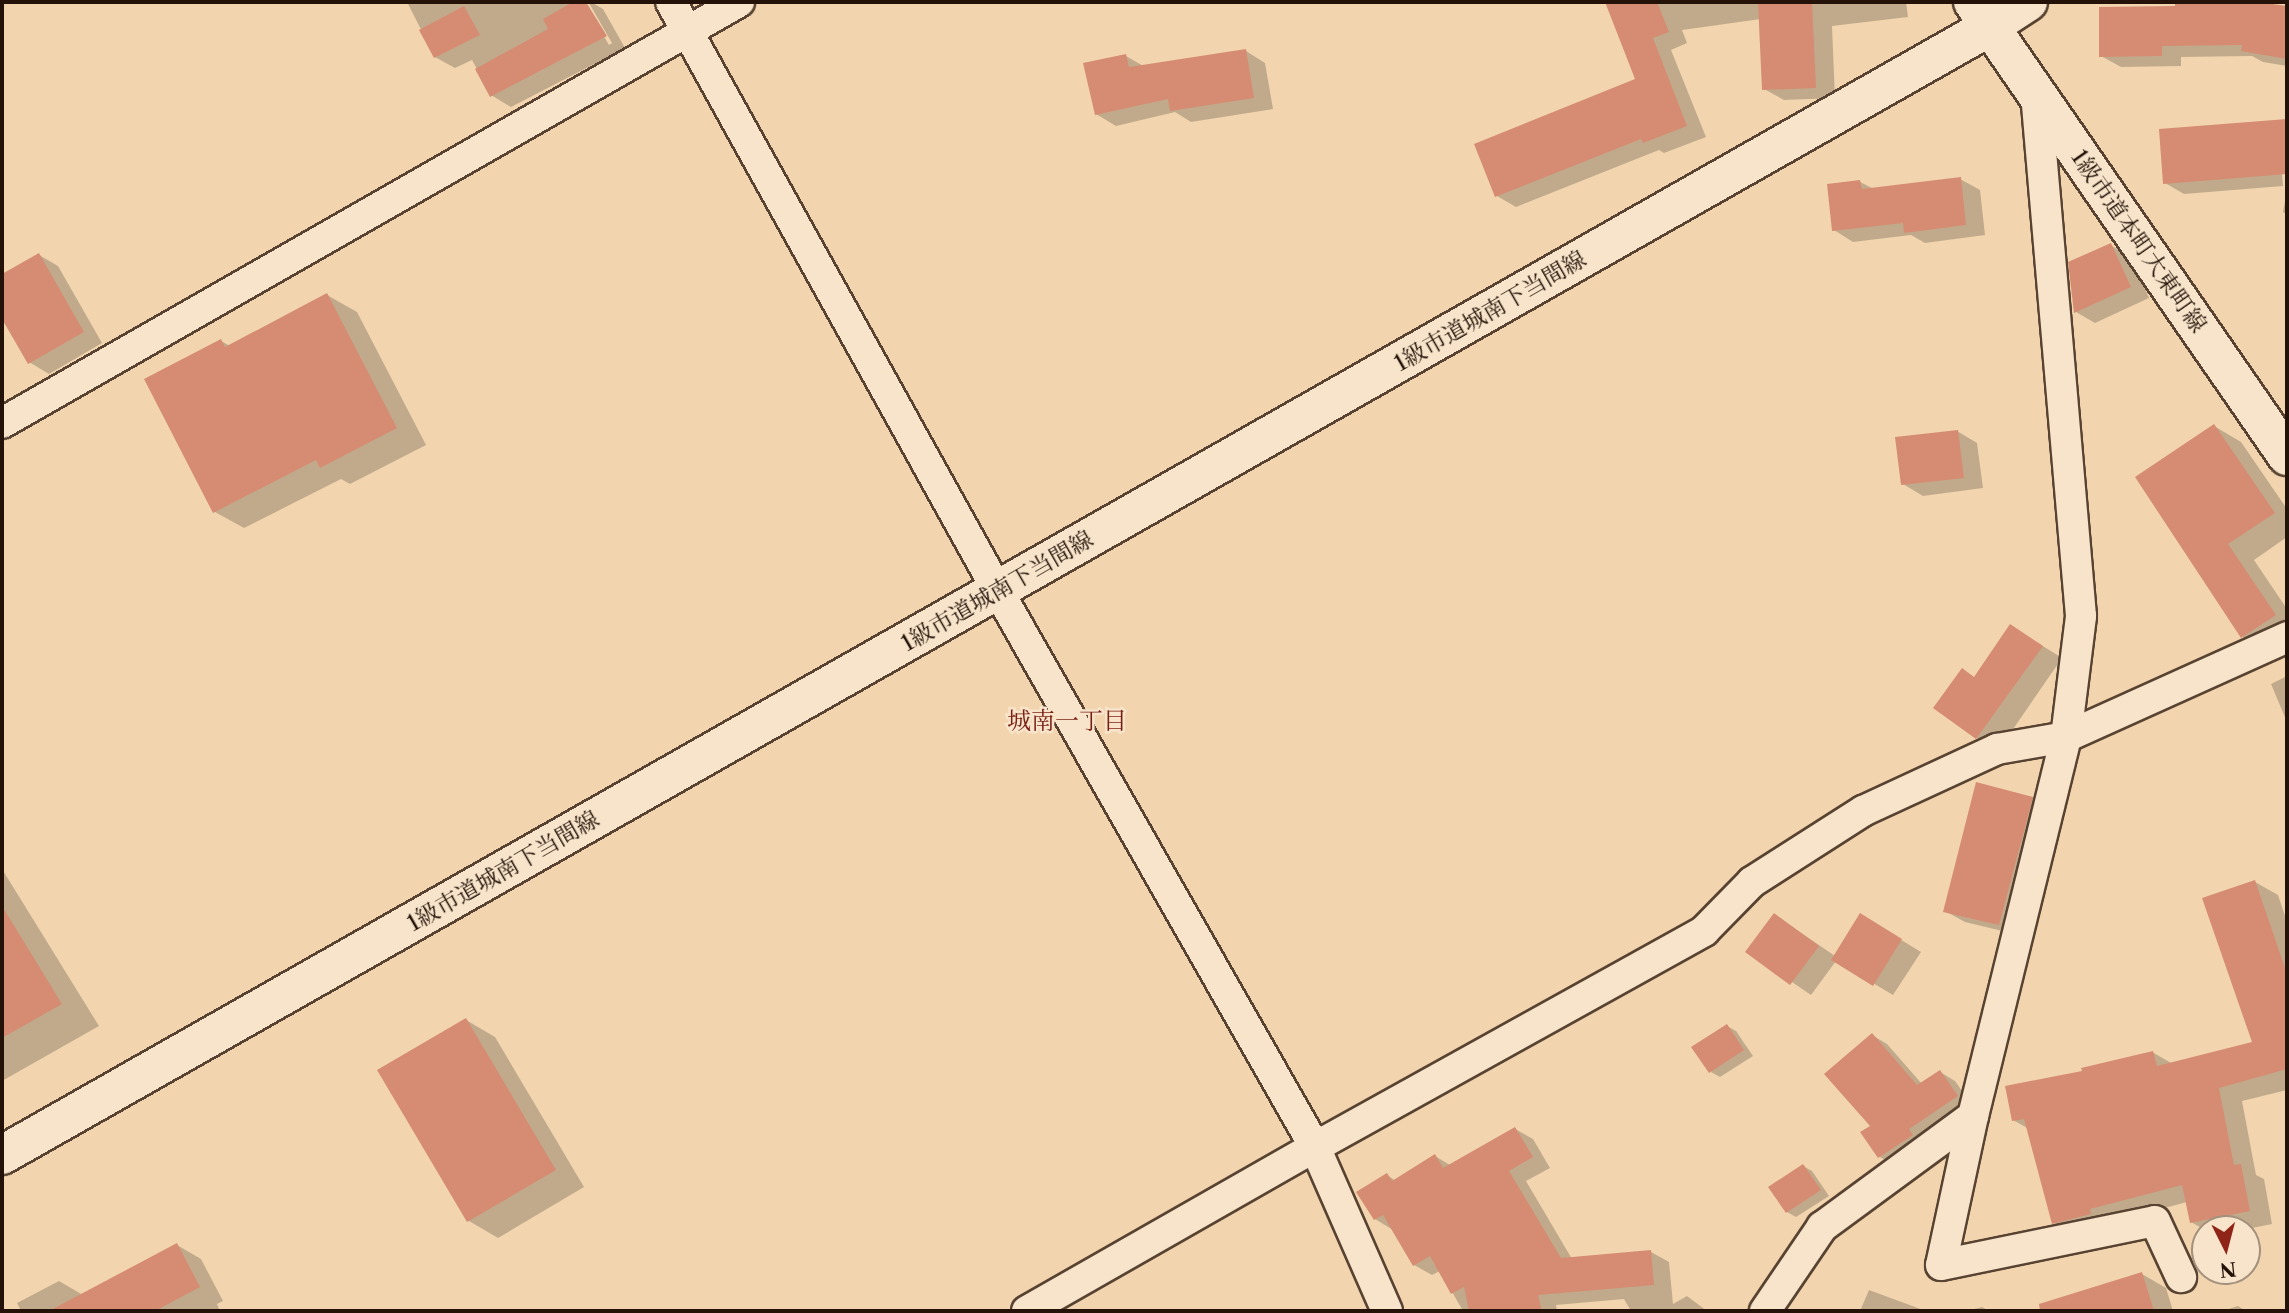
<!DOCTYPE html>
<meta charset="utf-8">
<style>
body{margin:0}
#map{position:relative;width:2289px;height:1313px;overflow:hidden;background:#f2d5ae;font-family:"Libre Caslon Text","Noto Serif JP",serif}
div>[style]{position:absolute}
.shadow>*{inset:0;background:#0003}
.building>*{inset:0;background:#d58c72}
.roads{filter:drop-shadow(2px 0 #584332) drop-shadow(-2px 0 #584332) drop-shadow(0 2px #584332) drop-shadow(0 -2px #584332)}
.street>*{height:30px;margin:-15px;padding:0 15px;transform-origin:15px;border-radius:15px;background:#f7e4ca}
.secondary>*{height:38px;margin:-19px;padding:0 19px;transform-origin:19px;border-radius:19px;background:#f7e4ca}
span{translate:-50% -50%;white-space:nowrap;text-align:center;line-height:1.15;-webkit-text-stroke:5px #f7e4ca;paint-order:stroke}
.street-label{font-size:23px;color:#241209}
.neighbourhood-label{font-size:24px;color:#7a1f14}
.frame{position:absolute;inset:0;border:4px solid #241209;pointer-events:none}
.north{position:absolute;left:2191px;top:1215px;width:70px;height:70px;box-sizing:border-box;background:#f7e4ca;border:2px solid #a3907d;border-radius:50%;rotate:174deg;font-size:19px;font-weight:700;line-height:28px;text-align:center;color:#241209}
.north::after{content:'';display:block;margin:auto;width:24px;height:32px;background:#8f2418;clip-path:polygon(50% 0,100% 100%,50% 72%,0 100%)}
</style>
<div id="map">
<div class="shadow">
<i style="clip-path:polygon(evenodd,407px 2px,591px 2px,603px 9px,625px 48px,511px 107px,491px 95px,472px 60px,455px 68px,435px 57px,407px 2px,585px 3px,589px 3px,612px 43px,609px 45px,585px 3px)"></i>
<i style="clip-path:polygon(1606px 2px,1906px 2px,1908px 17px,1832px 26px,1835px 98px,1784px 100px,1764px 89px,1761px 19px,1682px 30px,1687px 43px,1671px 50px,1706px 137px,1664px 153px,1659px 150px,1516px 207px,1497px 196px,1638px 80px)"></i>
<i style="clip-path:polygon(2176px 2px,2247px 2px,2287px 8px,2287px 66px,2263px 62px,2252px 56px,2181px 57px,2181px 66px,2121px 67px,2101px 56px,2176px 8px)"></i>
<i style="clip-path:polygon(1246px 51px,1265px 63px,1273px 109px,1191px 122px,1175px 112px,1116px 126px,1096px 114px,1126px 56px,1145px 67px)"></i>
<i style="clip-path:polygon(2279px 135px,2283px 186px,2184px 194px,2165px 183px)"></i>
<i style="clip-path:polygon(1960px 179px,1980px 190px,1985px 235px,1925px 243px,1911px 235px,1853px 242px,1834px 230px,1860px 182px,1874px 189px)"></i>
<i style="clip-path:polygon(2287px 191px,2287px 215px,2283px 212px)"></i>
<i style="clip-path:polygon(2110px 245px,2130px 256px,2149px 298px,2095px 323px,2076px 312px)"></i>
<i style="clip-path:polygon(39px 255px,58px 266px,102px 343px,49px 374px,29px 362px,2px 315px,2px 276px)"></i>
<i style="clip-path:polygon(327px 295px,357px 312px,426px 445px,350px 484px,341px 479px,244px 528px,215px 512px,221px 341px,230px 346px)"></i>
<i style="clip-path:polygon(2214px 426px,2241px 442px,2287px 509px,2287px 537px,2254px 560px,2287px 609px,2287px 640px,2269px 652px,2242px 636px,2137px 478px)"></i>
<i style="clip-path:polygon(1957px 431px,1977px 443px,1983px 488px,1923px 496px,1903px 484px)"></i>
<i style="clip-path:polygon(2030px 638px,2062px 658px,2000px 748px,1977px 738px,1936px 708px,1963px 670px,1975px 678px)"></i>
<i style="clip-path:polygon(2287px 676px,2287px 722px,2271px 684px)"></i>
<i style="clip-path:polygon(1978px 784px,2033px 798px,2052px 809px,2019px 935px,1965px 922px,1945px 911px)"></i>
<i style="clip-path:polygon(2px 869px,99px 1026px,2px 1081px)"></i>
<i style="clip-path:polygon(2255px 882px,2278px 895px,2287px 922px,2287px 1090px,2242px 1101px,2256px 1175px,2264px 1179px,2272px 1224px,2247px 1229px,2205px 1230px,2191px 1222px,2187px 1202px,2112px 1222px,2077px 1237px,2054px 1223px,2029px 1129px,2013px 1120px,2084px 1073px,2152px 1052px,2173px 1064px,2255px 1043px)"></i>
<i style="clip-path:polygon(1775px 915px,1835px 956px,1880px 927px,1921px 952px,1893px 995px,1836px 961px,1811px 995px,1748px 952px)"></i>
<i style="clip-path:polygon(466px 1020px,495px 1037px,584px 1187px,498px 1238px,469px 1221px)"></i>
<i style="clip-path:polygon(1727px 1026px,1736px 1031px,1753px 1056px,1720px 1077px,1711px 1072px)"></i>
<i style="clip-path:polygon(1872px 1035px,1887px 1044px,1922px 1084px,1940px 1072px,1955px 1081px,1972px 1105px,1895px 1166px,1880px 1157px,1863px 1132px,1872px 1126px)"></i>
<i style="clip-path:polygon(1515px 1129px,1533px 1139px,1550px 1168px,1526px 1181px,1572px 1259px,1651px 1252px,1669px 1262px,1673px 1304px,1687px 1296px,1707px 1311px,1631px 1311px,1624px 1299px,1556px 1305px,1557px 1311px,1463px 1311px,1440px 1271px,1432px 1275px,1414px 1265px,1393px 1230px,1375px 1219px,1387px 1175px,1396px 1181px,1435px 1156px,1450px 1165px)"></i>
<i style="clip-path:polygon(1803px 1166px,1812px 1171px,1829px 1196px,1796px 1217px,1787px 1212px)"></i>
<i style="clip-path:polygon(177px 1245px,201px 1259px,223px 1301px,217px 1304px,220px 1311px,21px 1311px,17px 1303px,59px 1281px,83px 1295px)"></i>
<i style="clip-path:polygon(2142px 1274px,2166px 1288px,2173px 1311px,2095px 1311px,2089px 1290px)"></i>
<i style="clip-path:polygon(1869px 1290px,1926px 1311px,1860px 1311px)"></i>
<i style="clip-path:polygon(2238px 1306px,2246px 1311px,2222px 1311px)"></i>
<i style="clip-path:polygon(1982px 1307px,1989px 1311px,1967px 1311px)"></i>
</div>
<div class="building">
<i style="clip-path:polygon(573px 2px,586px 2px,607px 36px,490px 97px,475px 69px,548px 29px,543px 19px)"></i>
<i style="clip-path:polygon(1605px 2px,1657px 2px,1669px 32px,1653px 38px,1687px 126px,1643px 143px,1641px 139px,1495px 197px,1474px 144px,1635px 79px)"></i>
<i style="clip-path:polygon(1758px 2px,1812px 2px,1816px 88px,1762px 90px)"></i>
<i style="clip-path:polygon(2175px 2px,2258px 2px,2287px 6px,2287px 59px,2241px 51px,2242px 45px,2162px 46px,2162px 56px,2099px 57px,2099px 7px,2175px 6px)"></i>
<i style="clip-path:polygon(464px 6px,480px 35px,434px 58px,419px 30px)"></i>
<i style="clip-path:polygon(1246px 49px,1254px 98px,1170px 111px,1168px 99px,1095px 115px,1083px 63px,1126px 54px,1129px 67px)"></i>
<i style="clip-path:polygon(2287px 119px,2287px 174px,2163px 184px,2159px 129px)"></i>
<i style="clip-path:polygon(1961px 177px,1966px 225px,1904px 233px,1903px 223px,1832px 231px,1827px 184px,1860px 180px,1862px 189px)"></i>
<i style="clip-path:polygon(2111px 243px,2131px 287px,2074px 313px,2068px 262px)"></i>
<i style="clip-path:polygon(39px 253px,84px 332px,28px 364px,2px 319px,2px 274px)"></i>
<i style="clip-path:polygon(327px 293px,397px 428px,320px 468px,316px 460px,213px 513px,144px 379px,221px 339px,225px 347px)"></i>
<i style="clip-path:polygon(2214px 424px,2275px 513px,2228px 544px,2276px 615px,2241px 638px,2135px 477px)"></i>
<i style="clip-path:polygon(1958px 430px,1964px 478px,1901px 485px,1895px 437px)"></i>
<i style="clip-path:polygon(2010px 624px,2043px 646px,1976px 739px,1933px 708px,1962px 668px,1974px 677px)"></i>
<i style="clip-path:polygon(1976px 782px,2033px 797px,1999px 925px,1943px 912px)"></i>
<i style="clip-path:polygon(2255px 880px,2287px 974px,2287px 1069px,2219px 1088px,2234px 1165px,2241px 1164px,2250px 1211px,2190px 1223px,2182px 1185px,2090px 1209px,2091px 1214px,2052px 1224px,2024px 1119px,2012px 1121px,2005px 1086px,2082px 1071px,2081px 1068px,2153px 1051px,2157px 1066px,2252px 1042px,2202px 898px)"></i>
<i style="clip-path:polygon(2px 906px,62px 1004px,2px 1038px)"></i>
<i style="clip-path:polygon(1774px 913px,1819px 946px,1790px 985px,1745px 952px)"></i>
<i style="clip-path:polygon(1860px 913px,1902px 939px,1873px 986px,1831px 960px)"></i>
<i style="clip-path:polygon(466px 1018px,556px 1170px,467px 1222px,377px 1070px)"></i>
<i style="clip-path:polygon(1727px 1024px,1744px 1050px,1709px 1073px,1691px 1047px)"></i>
<i style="clip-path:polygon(1872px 1033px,1917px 1085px,1940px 1070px,1958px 1096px,1909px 1129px,1913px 1135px,1878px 1158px,1860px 1132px,1870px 1126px,1824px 1074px)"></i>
<i style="clip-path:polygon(1515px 1127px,1533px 1157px,1509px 1171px,1561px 1258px,1651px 1250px,1654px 1285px,1538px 1295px,1542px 1311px,1469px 1311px,1464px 1287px,1451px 1294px,1430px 1256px,1413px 1266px,1383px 1215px,1374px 1220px,1356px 1192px,1387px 1173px,1392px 1181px,1435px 1154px,1443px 1168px)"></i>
<i style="clip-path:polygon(1803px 1164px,1821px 1190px,1786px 1213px,1768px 1187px)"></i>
<i style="clip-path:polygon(177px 1243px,200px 1287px,155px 1311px,49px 1311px)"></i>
<i style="clip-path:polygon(2142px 1272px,2154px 1311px,2040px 1311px,2039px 1304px)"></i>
</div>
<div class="roads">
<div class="street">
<i style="left:671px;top:2px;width:674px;rotate:60.96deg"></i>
<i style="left:998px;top:591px;width:640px;rotate:60.31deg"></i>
<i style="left:1315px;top:1147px;width:179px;rotate:66.3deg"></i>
<i style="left:2px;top:423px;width:849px;rotate:-29.74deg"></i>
<i style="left:1973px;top:1116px;width:152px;rotate:102.1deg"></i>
<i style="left:1941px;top:1265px;width:218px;rotate:-11.6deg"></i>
<i style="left:2155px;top:1221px;width:62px;rotate:65.1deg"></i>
<i style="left:1027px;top:1311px;width:331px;rotate:-29.7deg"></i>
<i style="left:1315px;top:1147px;width:445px;rotate:-29deg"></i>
<i style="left:1704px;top:931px;width:69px;rotate:-45.6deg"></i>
<i style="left:1752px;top:882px;width:132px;rotate:-32.6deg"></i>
<i style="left:1863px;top:811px;width:148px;rotate:-24.8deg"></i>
<i style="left:1997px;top:749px;width:70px;rotate:-9.9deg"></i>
<i style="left:2066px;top:737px;width:243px;rotate:-24.3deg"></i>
<i style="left:1765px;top:1311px;width:102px;rotate:-55.8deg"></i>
<i style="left:1822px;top:1227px;width:187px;rotate:-36.3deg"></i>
<i style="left:1973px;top:1116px;width:390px;rotate:-76.2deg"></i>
<i style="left:2066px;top:737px;width:122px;rotate:-82.9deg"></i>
<i style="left:2081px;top:616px;width:525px;rotate:-94.92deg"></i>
</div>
<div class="secondary">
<i style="left:1973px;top:2px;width:552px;rotate:55.33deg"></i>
<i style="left:2px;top:1155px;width:2287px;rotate:-29.58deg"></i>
<i style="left:1991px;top:26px;width:44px;rotate:-33deg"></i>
</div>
</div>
<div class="street-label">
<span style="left:2139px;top:241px;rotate:55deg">1級市道本町大東町線</span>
<span style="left:1490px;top:311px;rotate:-30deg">1級市道城南下当間線</span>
<span style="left:997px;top:591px;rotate:-30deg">1級市道城南下当間線</span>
<span style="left:503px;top:871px;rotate:-30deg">1級市道城南下当間線</span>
</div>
<div class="neighbourhood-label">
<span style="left:1067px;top:721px">城南一丁目</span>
</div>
<div class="frame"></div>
<div class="north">N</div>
</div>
